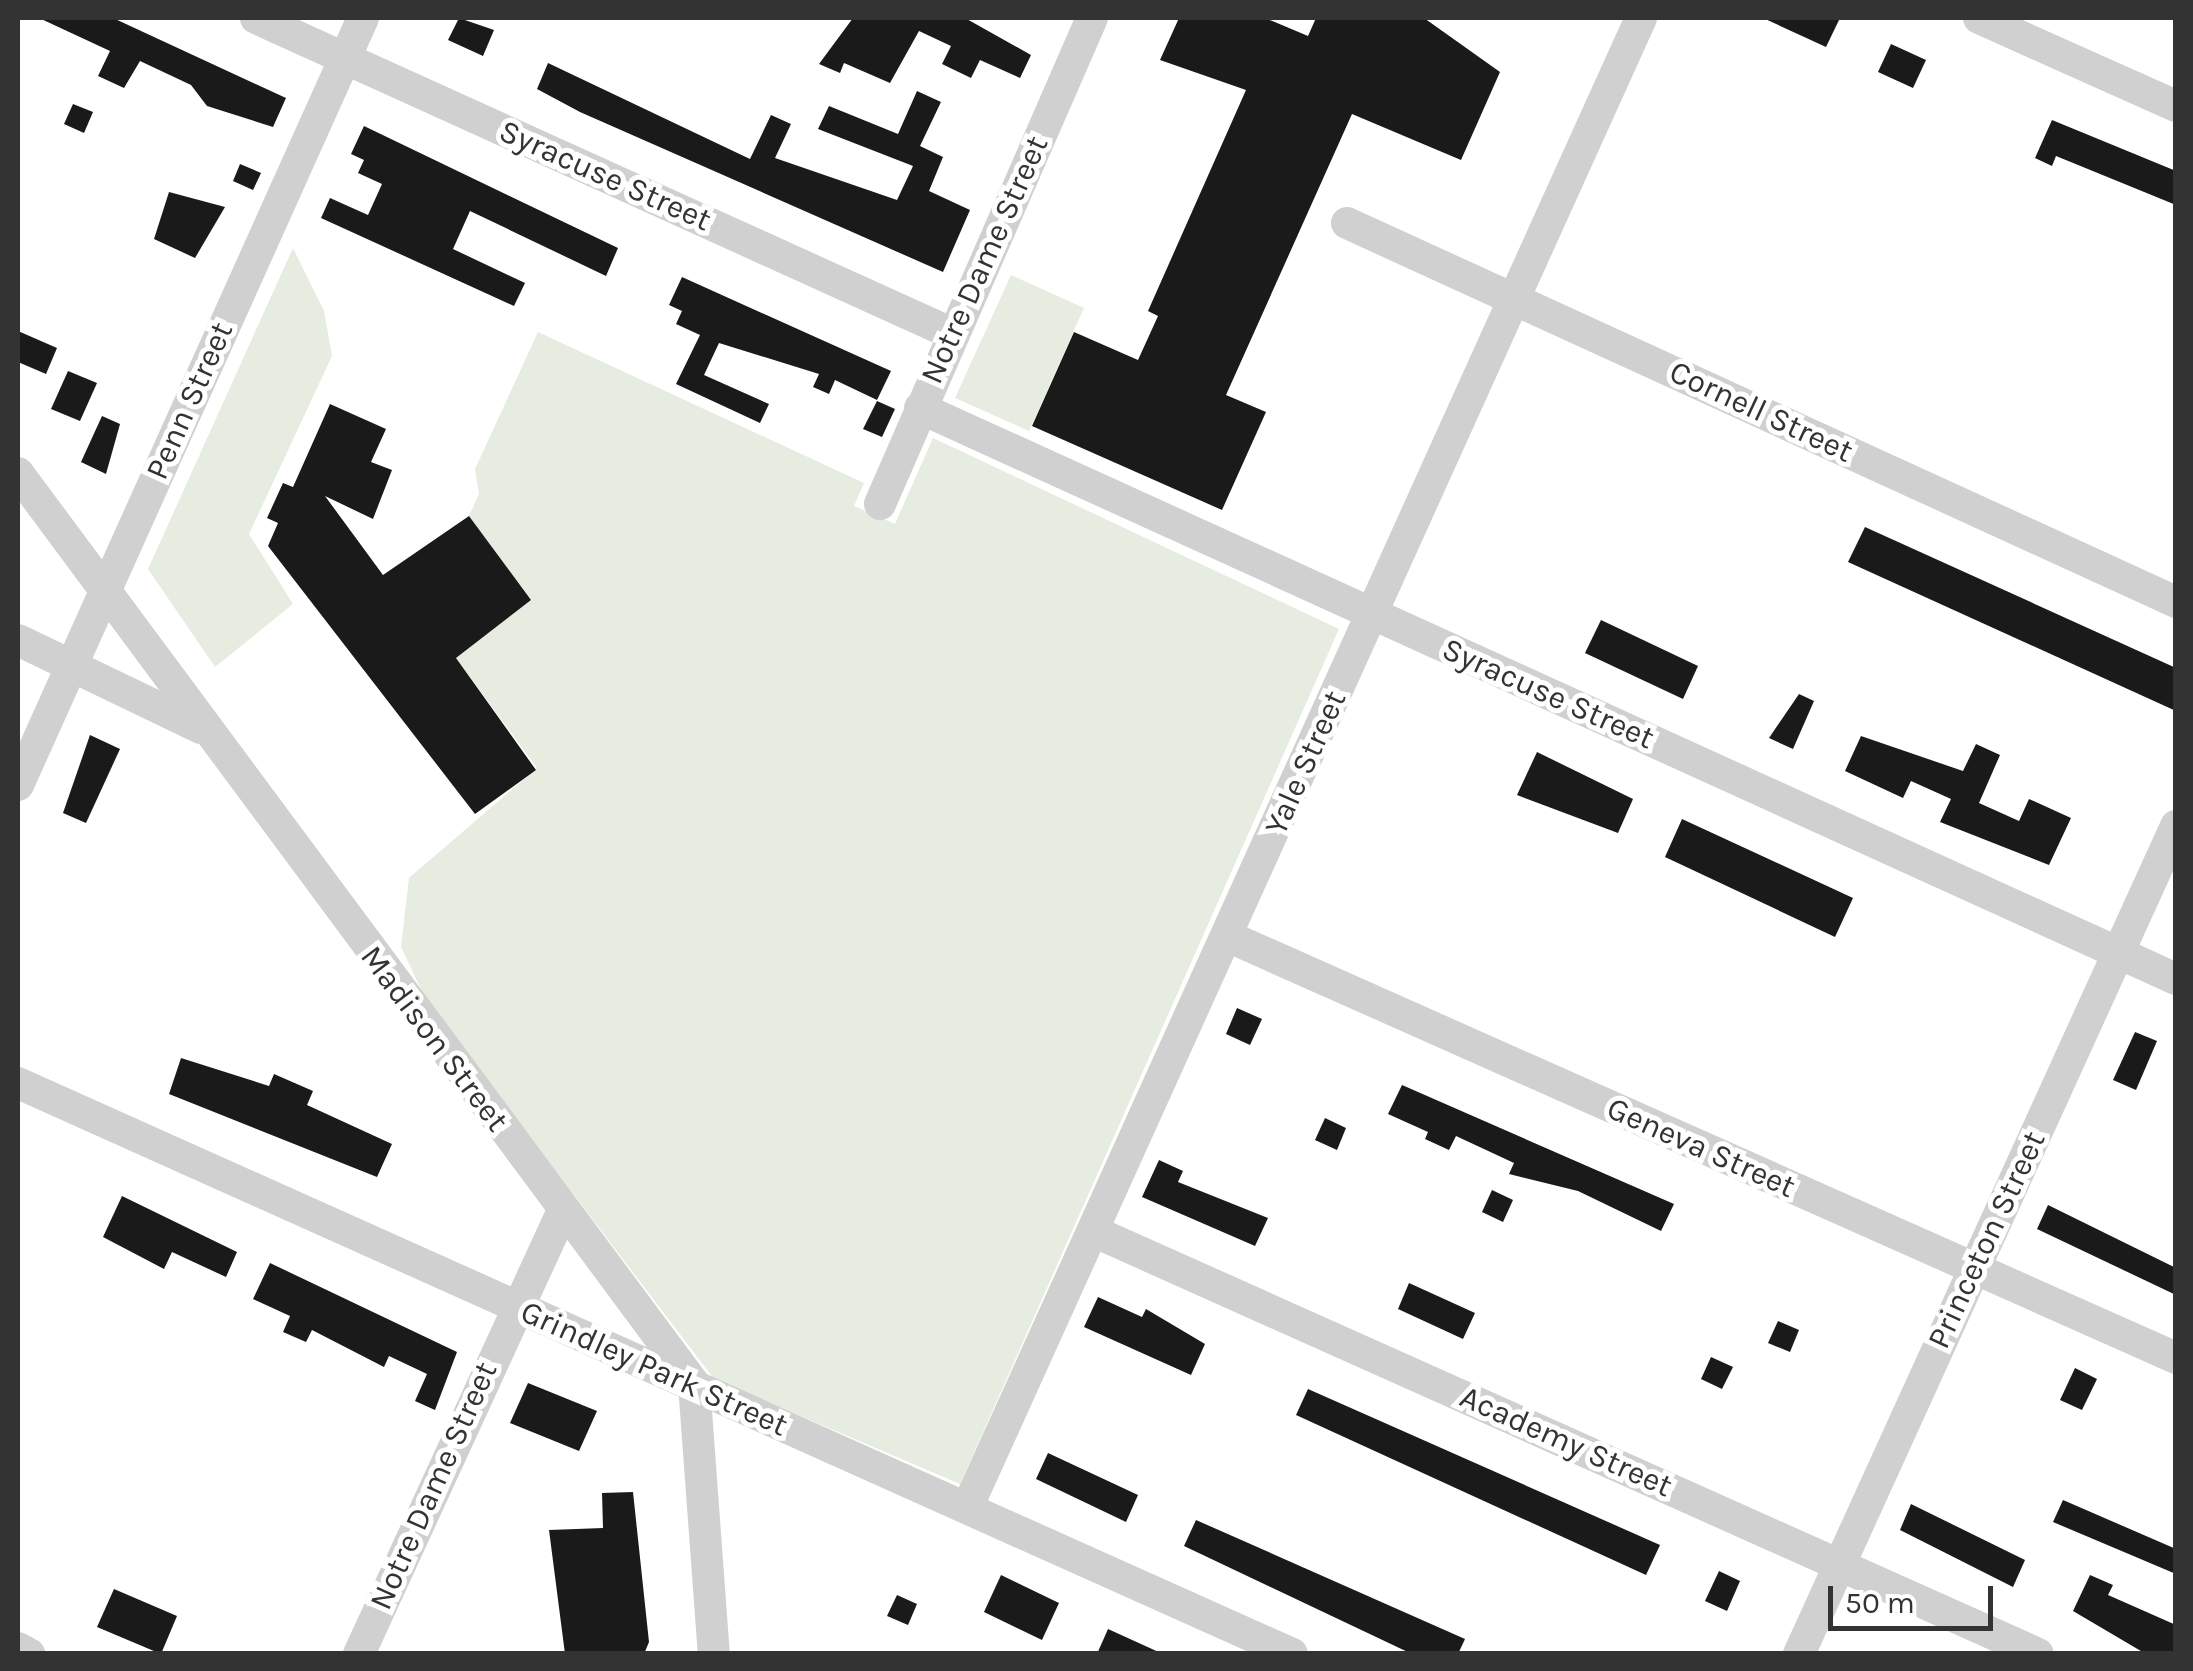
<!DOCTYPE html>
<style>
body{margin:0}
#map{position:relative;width:2193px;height:1671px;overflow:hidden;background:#fff;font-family:Karla,sans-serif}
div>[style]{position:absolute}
.green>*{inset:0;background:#e6ecdf}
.building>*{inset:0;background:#1a1a1a}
.minor>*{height:32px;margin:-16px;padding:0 16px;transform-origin:16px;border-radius:16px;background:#d0d0d0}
span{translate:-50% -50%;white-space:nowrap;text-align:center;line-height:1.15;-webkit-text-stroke:10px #fff;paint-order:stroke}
.street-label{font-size:32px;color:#333}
.frame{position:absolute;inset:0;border:20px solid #333;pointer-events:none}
.scale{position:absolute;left:1828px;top:1586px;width:165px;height:45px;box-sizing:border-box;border:5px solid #333;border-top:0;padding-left:12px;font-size:30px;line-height:35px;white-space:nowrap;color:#333;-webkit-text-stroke:8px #fff;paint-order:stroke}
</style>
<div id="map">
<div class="green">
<i style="clip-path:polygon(293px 248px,324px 311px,332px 356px,249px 534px,293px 604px,215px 667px,148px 569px)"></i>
<i style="clip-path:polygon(1011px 275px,1084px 308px,1029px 431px,955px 398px)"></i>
<i style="clip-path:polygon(538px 332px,864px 483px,854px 506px,895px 524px,933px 438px,1339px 629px,960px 1484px,714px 1379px,426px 1000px,401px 947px,409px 878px,537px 768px,456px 658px,531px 600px,469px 516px,479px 494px,475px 469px)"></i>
</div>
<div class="building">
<i style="clip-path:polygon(39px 18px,113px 18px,286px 98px,273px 127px,207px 106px,191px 85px,140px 61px,124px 88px,98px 76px,110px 51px)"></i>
<i style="clip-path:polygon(459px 18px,494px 30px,483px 56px,448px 40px)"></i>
<i style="clip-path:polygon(853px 18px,965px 18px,1031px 55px,1020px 78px,980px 60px,971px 78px,942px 64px,951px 46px,919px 31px,890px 83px,844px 63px,840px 73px,819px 64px)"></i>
<i style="clip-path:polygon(1179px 18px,1265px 18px,1308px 36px,1316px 18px,1424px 18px,1500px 72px,1461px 160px,1352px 114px,1226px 395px,1266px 412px,1222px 510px,1032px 426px,1074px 332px,1138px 360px,1158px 316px,1148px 311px,1246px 90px,1160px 60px)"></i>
<i style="clip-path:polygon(1763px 18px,1840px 18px,1826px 47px)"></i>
<i style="clip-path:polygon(1891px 44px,1926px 60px,1913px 88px,1878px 72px)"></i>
<i style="clip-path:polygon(548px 63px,750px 159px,771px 115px,791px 124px,775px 158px,897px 200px,913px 166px,818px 129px,829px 106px,898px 134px,917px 91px,941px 102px,920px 146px,943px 157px,929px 191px,970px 210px,943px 272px,580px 112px,537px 89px)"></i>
<i style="clip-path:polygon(73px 104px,93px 112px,84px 133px,64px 124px)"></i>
<i style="clip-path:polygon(2052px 120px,2176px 171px,2176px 205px,2056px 156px,2052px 166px,2035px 158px)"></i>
<i style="clip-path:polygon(364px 126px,618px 248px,606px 276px,470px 211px,453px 249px,525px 283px,514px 306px,321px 218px,330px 198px,368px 215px,382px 184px,358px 173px,364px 160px,351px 154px)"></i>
<i style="clip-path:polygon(240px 164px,261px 173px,253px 190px,233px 181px)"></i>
<i style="clip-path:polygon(169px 192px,225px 207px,195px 258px,154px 239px)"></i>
<i style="clip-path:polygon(682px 277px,891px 371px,877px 400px,835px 380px,829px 394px,813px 387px,819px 374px,719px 343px,704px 375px,769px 404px,760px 423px,676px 384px,700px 335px,676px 324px,682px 311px,669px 305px)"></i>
<i style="clip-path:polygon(18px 331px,57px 348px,46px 374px,18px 362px)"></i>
<i style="clip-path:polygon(68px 371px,97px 383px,80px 421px,51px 409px)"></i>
<i style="clip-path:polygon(877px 401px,895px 409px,882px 437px,863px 429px)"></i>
<i style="clip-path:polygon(330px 404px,386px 429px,371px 462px,392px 470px,373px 519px,325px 496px,383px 575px,469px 516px,531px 600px,456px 658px,536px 770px,475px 814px,268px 546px,278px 523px,267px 518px,283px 483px,293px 487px)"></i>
<i style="clip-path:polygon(102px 416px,120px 424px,106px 474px,81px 462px)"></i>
<i style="clip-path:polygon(1865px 527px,2176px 668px,2176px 711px,1848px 562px)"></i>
<i style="clip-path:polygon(1601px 620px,1698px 666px,1683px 699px,1585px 653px)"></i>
<i style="clip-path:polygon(1799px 694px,1814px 701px,1793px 749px,1769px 738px)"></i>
<i style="clip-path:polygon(90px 735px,120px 749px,86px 823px,63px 813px)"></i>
<i style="clip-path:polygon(1861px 736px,1963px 771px,1976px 744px,2000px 755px,1979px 803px,2019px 821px,2029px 799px,2071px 818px,2049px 865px,1940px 822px,1951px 799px,1911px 781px,1903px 798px,1845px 771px)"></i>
<i style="clip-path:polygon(1537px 752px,1633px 799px,1618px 833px,1517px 795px)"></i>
<i style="clip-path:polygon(1682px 819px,1853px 898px,1835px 937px,1665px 857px)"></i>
<i style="clip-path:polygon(1237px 1008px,1262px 1019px,1250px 1045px,1226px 1034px)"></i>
<i style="clip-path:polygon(2135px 1032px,2157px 1041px,2136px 1090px,2113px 1080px)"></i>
<i style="clip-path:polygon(181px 1058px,269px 1086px,274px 1074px,313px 1091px,307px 1105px,392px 1144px,377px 1177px,169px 1094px)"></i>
<i style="clip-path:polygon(1402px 1085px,1674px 1204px,1661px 1231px,1578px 1191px,1509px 1174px,1514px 1163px,1456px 1136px,1449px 1150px,1425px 1139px,1428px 1132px,1388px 1114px)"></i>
<i style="clip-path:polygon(1325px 1118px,1346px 1128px,1337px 1150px,1315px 1140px)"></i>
<i style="clip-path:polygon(1159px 1160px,1183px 1171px,1178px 1182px,1268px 1218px,1255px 1246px,1142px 1197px)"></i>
<i style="clip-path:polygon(1492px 1190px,1513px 1200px,1503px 1222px,1482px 1212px)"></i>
<i style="clip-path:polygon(122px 1196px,237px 1252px,226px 1277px,172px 1252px,164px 1269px,103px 1237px)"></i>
<i style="clip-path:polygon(2048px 1205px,2176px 1268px,2176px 1295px,2037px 1229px)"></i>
<i style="clip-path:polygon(270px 1263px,457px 1352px,435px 1410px,415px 1401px,427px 1374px,389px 1356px,384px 1367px,312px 1330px,306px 1342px,283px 1332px,290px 1316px,253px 1299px)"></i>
<i style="clip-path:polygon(1409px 1283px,1475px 1313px,1463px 1339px,1398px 1309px)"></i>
<i style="clip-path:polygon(1098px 1297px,1142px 1317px,1146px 1309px,1205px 1344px,1191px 1375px,1084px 1327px)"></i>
<i style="clip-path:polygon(1778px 1321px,1799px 1330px,1790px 1352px,1768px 1343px)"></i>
<i style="clip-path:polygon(1711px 1357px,1733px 1367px,1722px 1389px,1701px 1379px)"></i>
<i style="clip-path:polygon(2075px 1368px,2097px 1379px,2082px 1410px,2060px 1400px)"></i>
<i style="clip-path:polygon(528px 1383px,597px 1411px,579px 1451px,510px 1423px)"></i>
<i style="clip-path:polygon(1308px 1389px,1660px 1545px,1646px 1575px,1296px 1415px)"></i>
<i style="clip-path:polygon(1048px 1453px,1138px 1495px,1126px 1522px,1036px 1479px)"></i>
<i style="clip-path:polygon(633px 1492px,649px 1642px,644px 1654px,565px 1654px,549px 1530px,603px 1528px,602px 1493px)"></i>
<i style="clip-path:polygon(2063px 1500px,2176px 1549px,2176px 1574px,2053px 1522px)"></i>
<i style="clip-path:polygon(1911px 1504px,2025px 1560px,2013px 1587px,1900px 1530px)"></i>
<i style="clip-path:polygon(1196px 1520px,1465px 1639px,1458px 1654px,1412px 1654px,1184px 1546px)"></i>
<i style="clip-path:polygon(1719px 1571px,1740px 1581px,1727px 1611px,1705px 1601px)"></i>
<i style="clip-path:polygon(1001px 1575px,1059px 1603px,1042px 1640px,984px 1612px)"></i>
<i style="clip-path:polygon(2090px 1575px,2113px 1585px,2108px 1595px,2176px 1625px,2176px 1654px,2146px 1654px,2073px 1611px)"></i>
<i style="clip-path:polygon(114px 1589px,177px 1616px,161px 1654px,97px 1627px)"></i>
<i style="clip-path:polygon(897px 1595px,917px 1604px,908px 1625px,887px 1616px)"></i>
<i style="clip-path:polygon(1108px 1629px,1163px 1654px,1097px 1654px)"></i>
</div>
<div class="minor">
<i style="left:256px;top:18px;width:765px;rotate:24.39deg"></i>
<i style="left:1979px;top:18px;width:216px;rotate:24.1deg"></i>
<i style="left:1347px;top:223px;width:912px;rotate:24.57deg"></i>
<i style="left:920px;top:408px;width:1380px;rotate:24.45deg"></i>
<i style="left:18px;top:473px;width:1134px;rotate:53.42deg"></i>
<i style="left:694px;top:1384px;width:271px;rotate:85.8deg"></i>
<i style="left:880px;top:504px;width:530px;rotate:-66.43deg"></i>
<i style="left:18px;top:640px;width:203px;rotate:25.7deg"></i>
<i style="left:18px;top:785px;width:841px;rotate:-65.78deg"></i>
<i style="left:1227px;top:936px;width:1039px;rotate:23.97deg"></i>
<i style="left:18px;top:1083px;width:1396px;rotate:24.14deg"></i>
<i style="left:1093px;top:1231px;width:1035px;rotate:24.11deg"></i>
<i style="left:967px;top:1508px;width:1635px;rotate:-65.66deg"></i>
<i style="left:18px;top:1648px;width:13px;rotate:29deg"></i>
<i style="left:359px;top:1654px;width:486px;rotate:-65.3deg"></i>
<i style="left:1799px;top:1654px;width:910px;rotate:-65.52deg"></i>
</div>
<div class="street-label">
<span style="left:605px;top:176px;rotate:24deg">Syracuse Street</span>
<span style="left:985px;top:260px;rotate:-66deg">Notre Dame Street</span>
<span style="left:190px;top:401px;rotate:-66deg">Penn Street</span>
<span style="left:1761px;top:412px;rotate:25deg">Cornell Street</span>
<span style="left:1548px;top:694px;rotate:24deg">Syracuse Street</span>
<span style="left:1306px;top:763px;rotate:-66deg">Yale Street</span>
<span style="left:434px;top:1039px;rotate:53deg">Madison Street</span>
<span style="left:1701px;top:1148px;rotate:24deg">Geneva Street</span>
<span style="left:1987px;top:1240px;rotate:-65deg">Princeton Street</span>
<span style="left:654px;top:1369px;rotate:24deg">Grindley Park Street</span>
<span style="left:1566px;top:1442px;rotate:24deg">Academy Street</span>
<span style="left:434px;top:1486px;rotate:-66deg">Notre Dame Street</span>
</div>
<div class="frame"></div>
<div class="scale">50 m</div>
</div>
